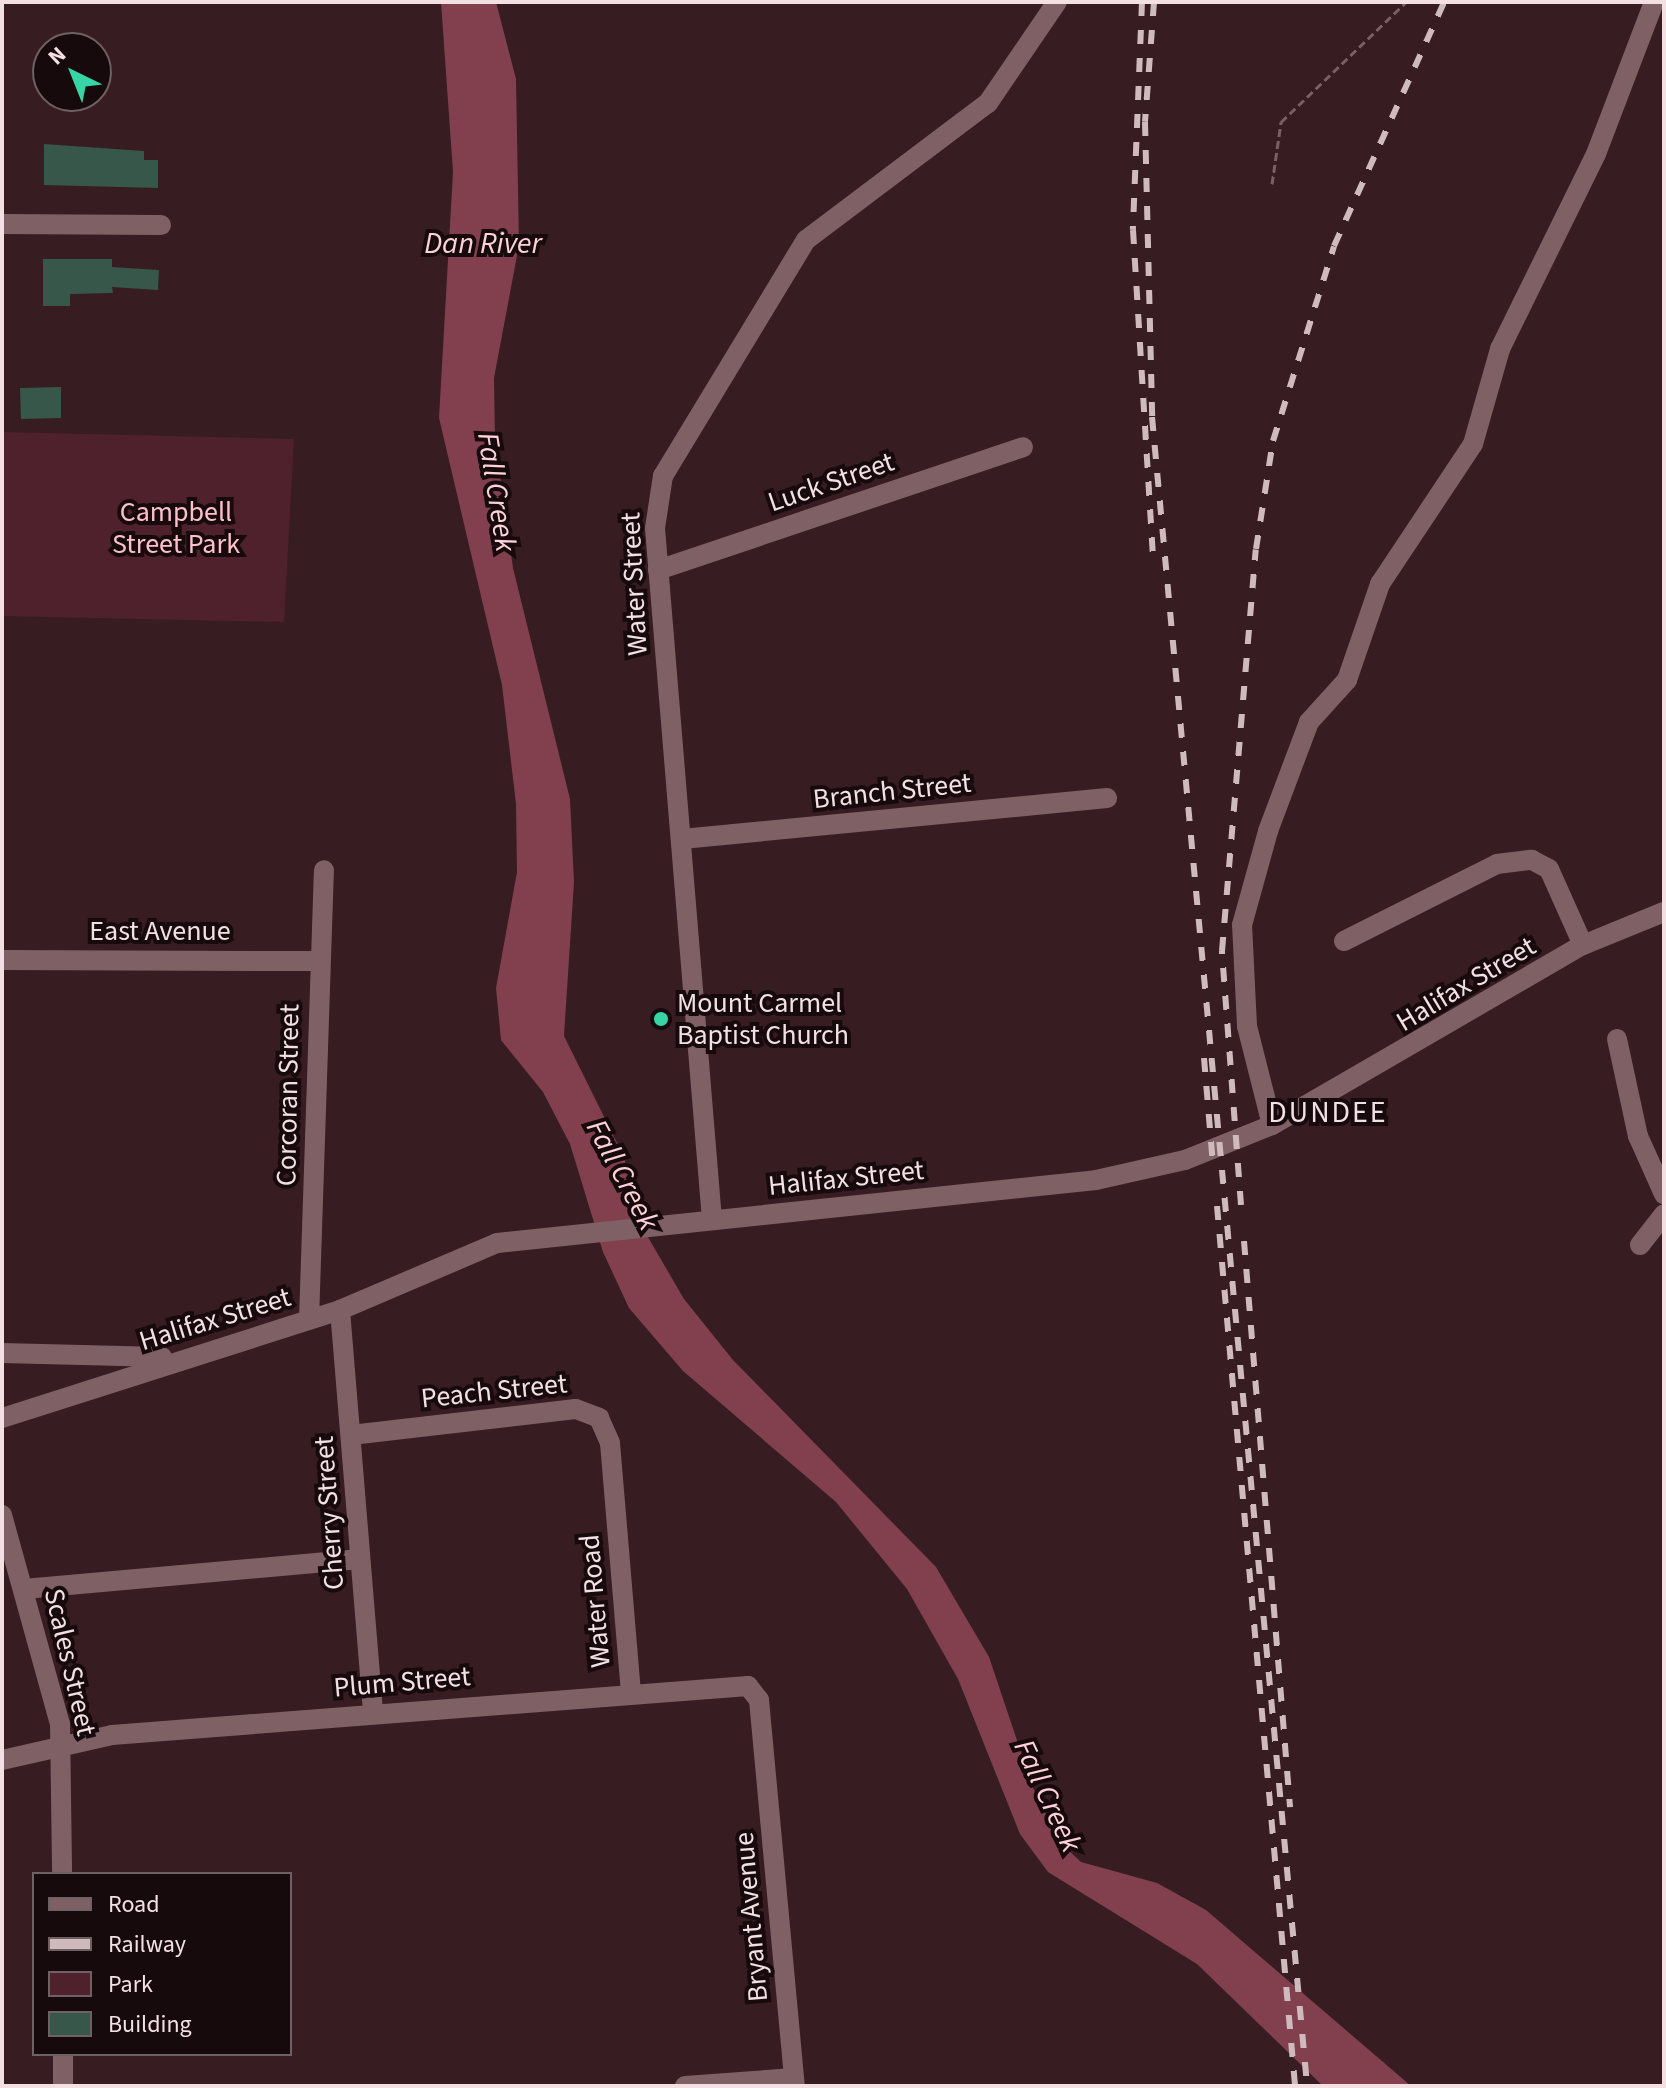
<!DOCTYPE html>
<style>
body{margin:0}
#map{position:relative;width:1666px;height:2088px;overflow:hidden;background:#371c21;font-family:"Source Sans 3",sans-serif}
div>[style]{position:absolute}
.green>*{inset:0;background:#4f212c}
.forest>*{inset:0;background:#82404f}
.building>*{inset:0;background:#37574b}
.path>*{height:3px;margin-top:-1.5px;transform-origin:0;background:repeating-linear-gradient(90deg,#786064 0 8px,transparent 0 12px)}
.minor>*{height:20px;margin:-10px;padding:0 10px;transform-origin:10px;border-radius:10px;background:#7f6065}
.rail>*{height:6px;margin-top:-3px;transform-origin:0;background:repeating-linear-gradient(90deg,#cfbabe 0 14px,transparent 0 28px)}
.dots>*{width:22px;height:22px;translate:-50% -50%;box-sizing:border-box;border:4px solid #160a0d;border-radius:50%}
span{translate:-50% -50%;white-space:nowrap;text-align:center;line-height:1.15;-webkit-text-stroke:8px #160a0d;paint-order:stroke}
.street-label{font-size:28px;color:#f3e0e3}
.park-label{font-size:28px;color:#fec0cb}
.poi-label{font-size:28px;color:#f3e0e3}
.left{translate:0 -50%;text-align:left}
.water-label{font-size:30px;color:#fcd1d8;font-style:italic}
.neighbourhood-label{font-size:30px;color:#f3e0e3;letter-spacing:2px}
.frame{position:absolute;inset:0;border:4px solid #f3e0e3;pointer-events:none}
.legend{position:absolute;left:32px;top:1872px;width:260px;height:184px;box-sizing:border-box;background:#160a0d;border:2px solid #6e6063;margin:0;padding:10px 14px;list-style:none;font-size:24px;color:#f3e0e3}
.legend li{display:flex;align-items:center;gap:16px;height:40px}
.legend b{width:40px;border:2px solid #6e6063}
.north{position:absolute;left:32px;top:32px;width:80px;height:80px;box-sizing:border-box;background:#160a0d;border:2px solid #6e6063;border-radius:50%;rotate:317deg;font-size:22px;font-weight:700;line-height:32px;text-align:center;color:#f3e0e3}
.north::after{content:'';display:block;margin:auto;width:28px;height:36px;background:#37d4a6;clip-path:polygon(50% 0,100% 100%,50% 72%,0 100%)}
</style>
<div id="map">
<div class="green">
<i style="clip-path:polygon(2px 432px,294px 439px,284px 622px,2px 616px)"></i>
</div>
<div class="forest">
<i style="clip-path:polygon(441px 2px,496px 2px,516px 79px,519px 245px,494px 378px,495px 439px,513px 568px,570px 799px,574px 882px,564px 1036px,624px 1157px,638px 1220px,684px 1299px,733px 1360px,936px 1567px,989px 1657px,1033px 1788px,1066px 1848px,1081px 1862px,1157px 1883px,1206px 1910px,1411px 2086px,1323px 2086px,1197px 1964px,1048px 1872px,1020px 1834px,958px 1679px,907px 1589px,836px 1502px,683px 1371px,629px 1308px,603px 1252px,570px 1144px,543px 1092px,501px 1040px,496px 988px,517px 872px,516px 804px,502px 685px,439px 418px,453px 172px)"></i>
</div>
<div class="building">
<i style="clip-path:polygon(44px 144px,144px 151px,144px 160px,158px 160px,158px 188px,44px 185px)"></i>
<i style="clip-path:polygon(43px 259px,112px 259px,112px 267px,159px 270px,158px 290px,112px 287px,113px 293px,70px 294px,70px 306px,43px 306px)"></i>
<i style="clip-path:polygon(61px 387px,61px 418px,21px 419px,20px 388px)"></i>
</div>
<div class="path">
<i style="left:1272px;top:184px;width:63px;rotate:-81.7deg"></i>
<i style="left:1281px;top:122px;width:173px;rotate:-43.8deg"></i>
</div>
<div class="minor">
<i style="left:2px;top:224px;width:159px;rotate:0.4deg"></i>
<i style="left:658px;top:570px;width:385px;rotate:-18.6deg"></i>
<i style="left:682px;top:839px;width:427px;rotate:-5.5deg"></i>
<i style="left:1344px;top:941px;width:171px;rotate:-26.7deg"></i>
<i style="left:1497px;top:864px;width:35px;rotate:-7deg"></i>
<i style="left:1532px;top:860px;width:19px;rotate:28deg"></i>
<i style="left:1549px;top:869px;width:83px;rotate:65.9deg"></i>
<i style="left:2px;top:960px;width:317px;rotate:0.2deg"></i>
<i style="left:1617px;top:1039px;width:99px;rotate:77.8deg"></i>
<i style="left:1638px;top:1136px;width:64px;rotate:65.9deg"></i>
<i style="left:1272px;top:1125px;width:102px;rotate:-104.2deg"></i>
<i style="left:1247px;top:1026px;width:101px;rotate:-92.8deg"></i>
<i style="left:1242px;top:925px;width:98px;rotate:-74.5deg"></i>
<i style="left:1268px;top:831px;width:116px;rotate:-69.4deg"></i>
<i style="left:1309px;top:722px;width:57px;rotate:-47.9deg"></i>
<i style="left:1347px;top:680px;width:102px;rotate:-71deg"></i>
<i style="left:1380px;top:584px;width:168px;rotate:-56.4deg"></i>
<i style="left:1473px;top:444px;width:99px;rotate:-74.1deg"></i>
<i style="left:1500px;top:349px;width:217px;rotate:-63.8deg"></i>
<i style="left:1596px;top:154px;width:163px;rotate:-69.1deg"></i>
<i style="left:712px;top:1220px;width:694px;rotate:-94.71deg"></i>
<i style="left:655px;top:528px;width:53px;rotate:-81.3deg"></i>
<i style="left:663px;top:476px;width:276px;rotate:-58.8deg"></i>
<i style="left:806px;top:240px;width:228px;rotate:-37deg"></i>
<i style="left:988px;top:103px;width:122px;rotate:-55.7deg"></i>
<i style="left:1640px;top:1245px;width:39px;rotate:-52deg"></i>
<i style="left:340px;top:1310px;width:403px;rotate:85.3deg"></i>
<i style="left:309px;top:1320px;width:450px;rotate:-88.1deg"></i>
<i style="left:2px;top:1353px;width:160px;rotate:1.4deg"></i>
<i style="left:2px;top:1418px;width:355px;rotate:-17.7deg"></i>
<i style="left:340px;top:1310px;width:171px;rotate:-23.1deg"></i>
<i style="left:497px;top:1243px;width:602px;rotate:-6deg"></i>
<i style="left:1096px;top:1180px;width:91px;rotate:-12.7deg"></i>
<i style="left:1185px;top:1160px;width:94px;rotate:-21.9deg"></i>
<i style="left:1272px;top:1125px;width:359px;rotate:-30.1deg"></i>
<i style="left:1583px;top:945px;width:87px;rotate:-22.2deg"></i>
<i style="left:351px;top:1435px;width:226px;rotate:-6.6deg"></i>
<i style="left:576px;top:1409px;width:25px;rotate:21deg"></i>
<i style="left:599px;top:1418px;width:27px;rotate:66deg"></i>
<i style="left:610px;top:1443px;width:250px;rotate:85.2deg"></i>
<i style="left:2px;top:1515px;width:217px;rotate:74.5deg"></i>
<i style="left:60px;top:1724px;width:150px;rotate:89.2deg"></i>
<i style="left:24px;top:1589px;width:337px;rotate:-5.1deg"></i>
<i style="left:2px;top:1760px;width:113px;rotate:-12.8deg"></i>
<i style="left:112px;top:1735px;width:638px;rotate:-4.41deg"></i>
<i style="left:748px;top:1686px;width:18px;rotate:52deg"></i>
<i style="left:759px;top:1700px;width:388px;rotate:84.7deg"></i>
<i style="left:63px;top:2054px;width:32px;rotate:90deg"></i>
<i style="left:685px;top:2086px;width:109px;rotate:-4.2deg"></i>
</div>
<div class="rail">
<i style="left:1142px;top:2px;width:228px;rotate:92.3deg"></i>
<i style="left:1133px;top:230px;width:328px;rotate:86.5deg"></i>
<i style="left:1154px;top:2px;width:120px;rotate:94.3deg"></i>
<i style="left:1145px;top:122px;width:295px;rotate:88.6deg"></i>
<i style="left:1152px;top:417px;width:1676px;rotate:84.69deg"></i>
<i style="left:1204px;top:1058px;width:108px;rotate:85.2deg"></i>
<i style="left:1241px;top:1205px;width:255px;rotate:-94.3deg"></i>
<i style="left:1222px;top:951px;width:403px;rotate:-85.2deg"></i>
<i style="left:1256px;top:549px;width:109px;rotate:-81.1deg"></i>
<i style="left:1273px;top:441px;width:204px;rotate:-72.6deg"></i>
<i style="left:1334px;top:246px;width:268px;rotate:-65.7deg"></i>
<i style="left:1217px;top:1206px;width:883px;rotate:84.93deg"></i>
<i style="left:1244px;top:1241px;width:568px;rotate:85.35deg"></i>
</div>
<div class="dots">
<i style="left:661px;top:1019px;background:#37d4a6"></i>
</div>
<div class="street-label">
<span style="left:831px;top:482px;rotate:-19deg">Luck Street</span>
<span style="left:634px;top:584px;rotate:-93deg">Water Street</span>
<span style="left:892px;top:791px;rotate:-6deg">Branch Street</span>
<span style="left:160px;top:931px">East Avenue</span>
<span style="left:1466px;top:984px;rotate:-31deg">Halifax Street</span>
<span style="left:288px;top:1095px;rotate:-89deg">Corcoran Street</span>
<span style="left:846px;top:1178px;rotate:-6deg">Halifax Street</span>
<span style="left:215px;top:1319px;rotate:-17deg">Halifax Street</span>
<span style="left:494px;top:1391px;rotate:-6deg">Peach Street</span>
<span style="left:329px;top:1513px;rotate:-94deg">Cherry Street</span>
<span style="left:595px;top:1601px;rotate:-95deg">Water Road</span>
<span style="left:70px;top:1662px;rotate:77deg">Scales Street</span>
<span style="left:402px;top:1682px;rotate:-5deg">Plum Street</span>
<span style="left:751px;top:1917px;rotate:-95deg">Bryant Avenue</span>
</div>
<div class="park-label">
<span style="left:176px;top:528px">Campbell<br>Street Park</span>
</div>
<div class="poi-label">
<span class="left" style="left:677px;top:1019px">Mount Carmel<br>Baptist Church</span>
</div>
<div class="water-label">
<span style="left:483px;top:244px">Dan River</span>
<span style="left:496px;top:492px;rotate:81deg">Fall Creek</span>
<span style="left:622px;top:1175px;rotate:62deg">Fall Creek</span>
<span style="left:1047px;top:1796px;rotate:65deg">Fall Creek</span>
</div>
<div class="neighbourhood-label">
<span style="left:1328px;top:1113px">DUNDEE</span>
</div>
<div class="frame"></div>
<ul class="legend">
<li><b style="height:10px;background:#7f6065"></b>Road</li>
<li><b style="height:10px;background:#cfbabe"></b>Railway</li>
<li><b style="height:22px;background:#4f212c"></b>Park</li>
<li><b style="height:22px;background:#37574b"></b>Building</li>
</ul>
<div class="north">N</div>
</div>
